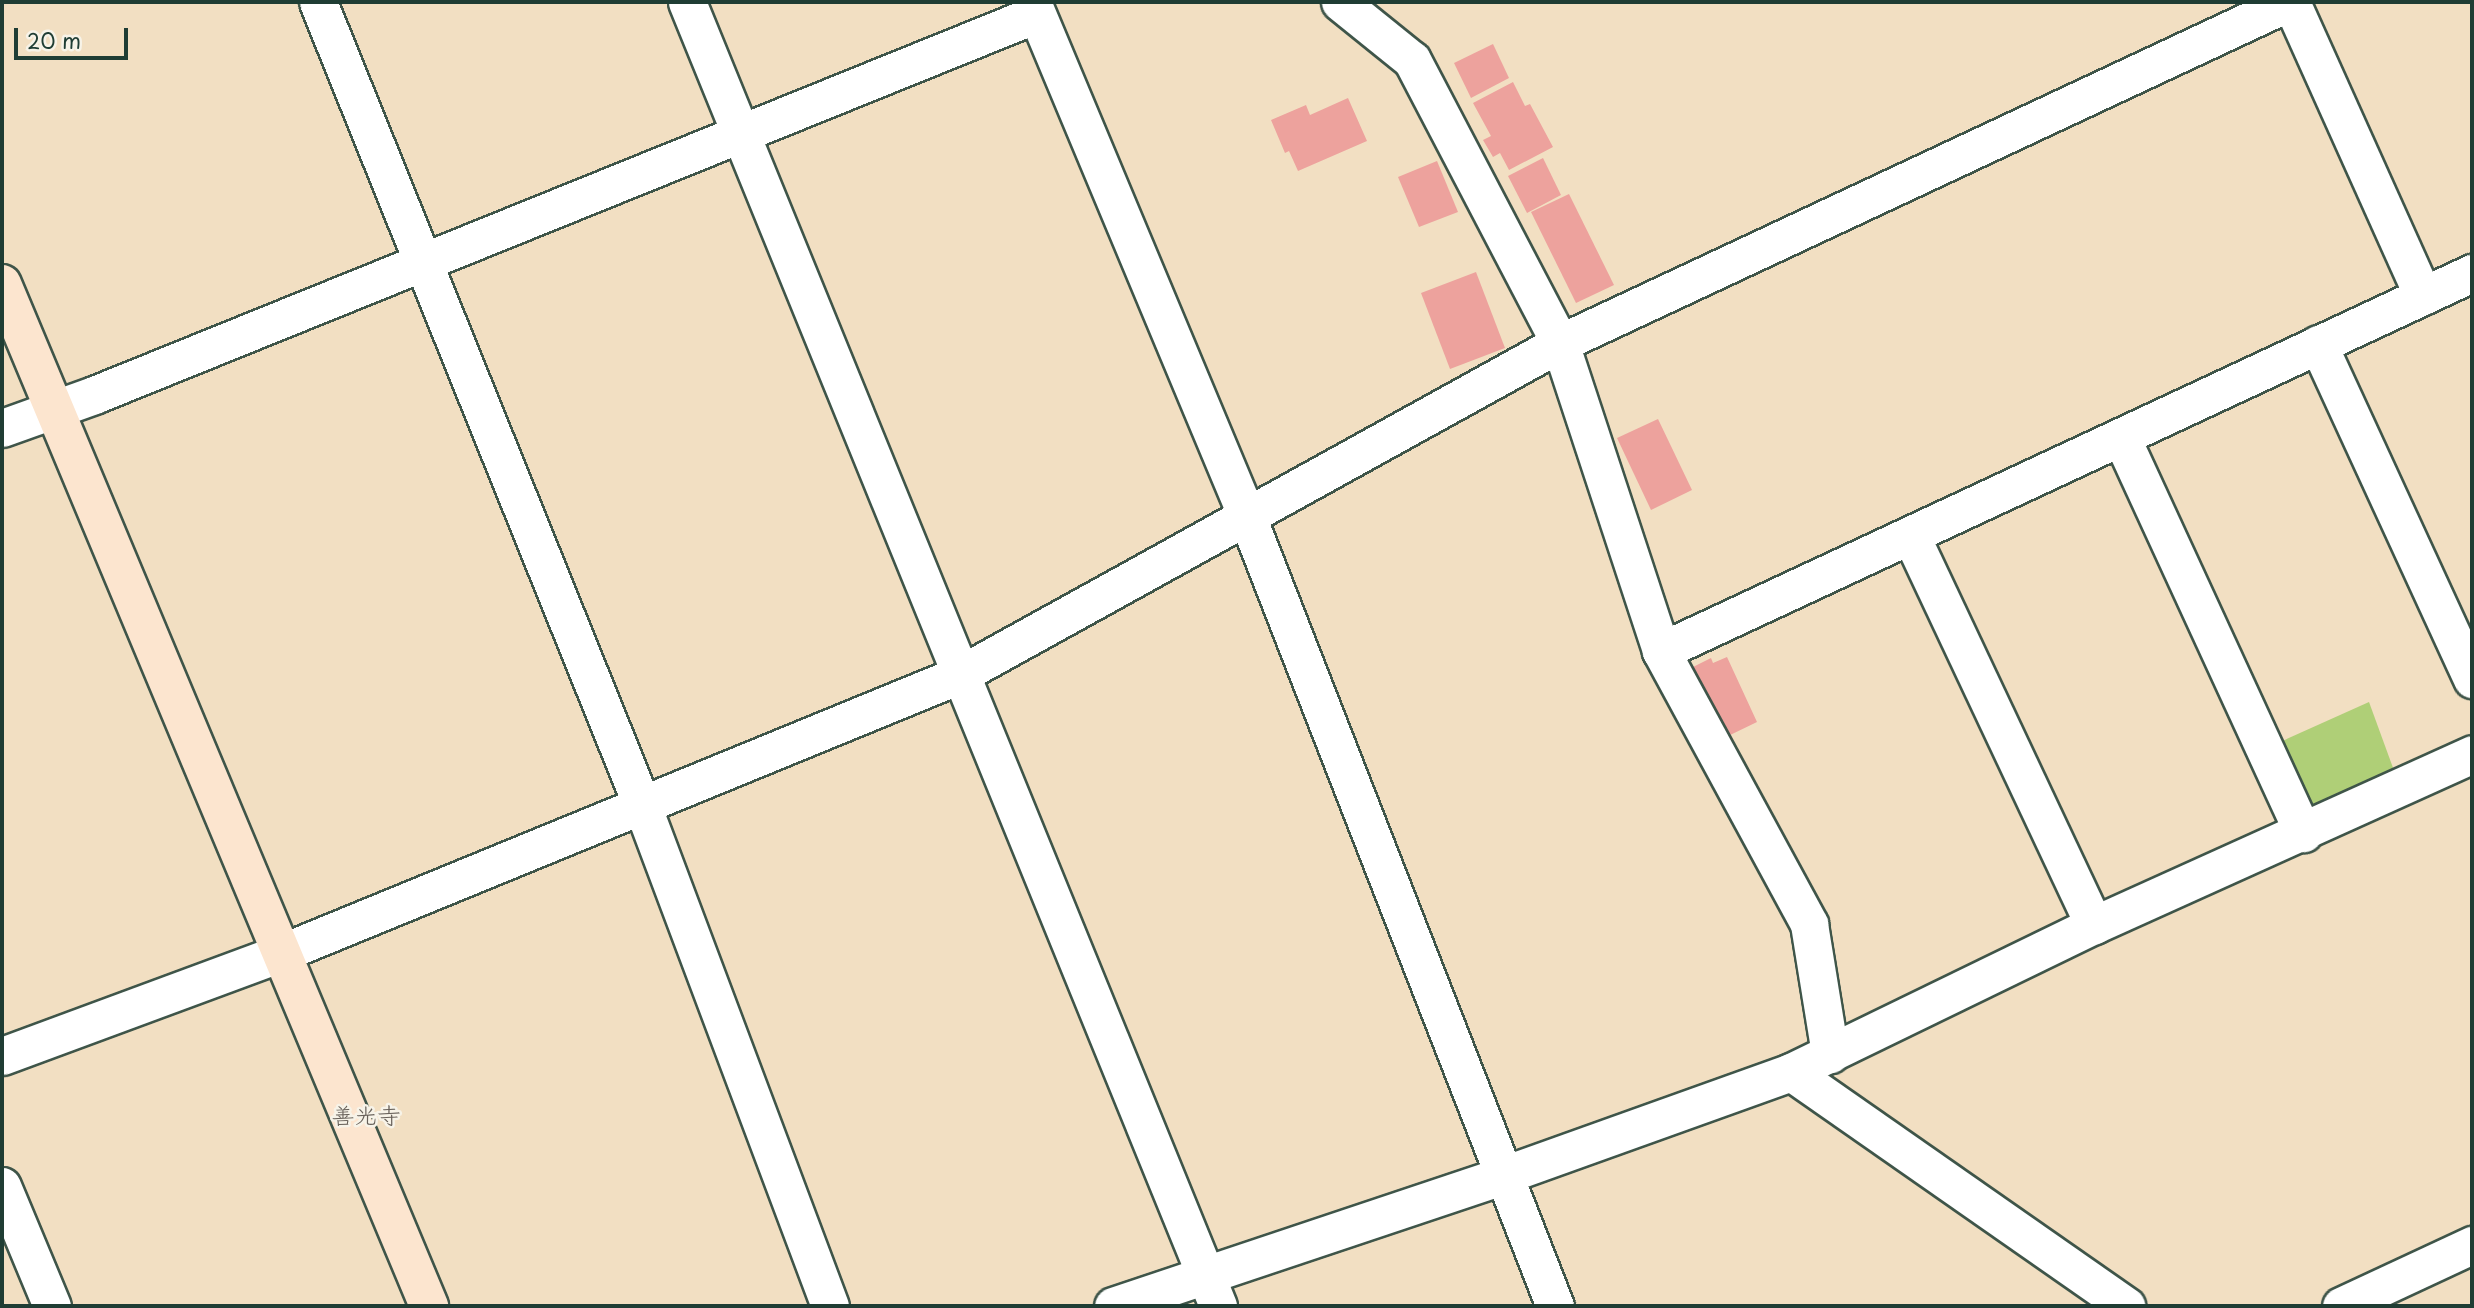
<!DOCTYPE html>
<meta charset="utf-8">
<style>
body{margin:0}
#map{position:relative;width:2474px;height:1308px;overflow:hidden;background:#f2dfc2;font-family:"Playpen Sans","Klee One",sans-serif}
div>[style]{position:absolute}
.green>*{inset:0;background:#afcf77}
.building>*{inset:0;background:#eda29d}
.roads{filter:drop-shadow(2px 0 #3f5549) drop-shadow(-2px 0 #3f5549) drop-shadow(0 2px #3f5549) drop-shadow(0 -2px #3f5549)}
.street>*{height:37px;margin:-18.5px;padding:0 18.5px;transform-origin:18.5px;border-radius:18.5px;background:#fff}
.secondary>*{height:38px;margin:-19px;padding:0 19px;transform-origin:19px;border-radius:19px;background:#fce5cf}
span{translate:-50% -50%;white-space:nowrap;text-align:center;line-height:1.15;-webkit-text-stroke:5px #f7f3e8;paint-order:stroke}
.neighbourhood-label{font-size:23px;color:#676059}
.frame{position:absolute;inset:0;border:4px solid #1f3d34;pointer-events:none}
.scale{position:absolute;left:14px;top:28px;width:114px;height:32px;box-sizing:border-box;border:4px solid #1f3d34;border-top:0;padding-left:9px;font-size:21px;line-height:24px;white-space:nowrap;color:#1f3d34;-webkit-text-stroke:5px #f7f3e8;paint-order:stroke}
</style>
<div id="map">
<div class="green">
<i style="clip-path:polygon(2369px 702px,2396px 776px,2302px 815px,2269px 747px)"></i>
</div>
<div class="building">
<i style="clip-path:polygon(1493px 44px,1509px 78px,1471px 98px,1454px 63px)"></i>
<i style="clip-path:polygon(1513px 82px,1525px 106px,1530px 104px,1553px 147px,1509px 170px,1500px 153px,1493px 157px,1483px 140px,1491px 136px,1473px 103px)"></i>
<i style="clip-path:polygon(1348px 98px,1367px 141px,1298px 171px,1289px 151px,1285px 153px,1271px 120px,1306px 105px,1310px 115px)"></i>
<i style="clip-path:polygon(1543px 158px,1561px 195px,1527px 213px,1508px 176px)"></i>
<i style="clip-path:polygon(1437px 161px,1458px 212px,1419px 227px,1398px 177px)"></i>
<i style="clip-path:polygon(1569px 194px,1614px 285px,1576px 303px,1531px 212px)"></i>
<i style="clip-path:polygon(1476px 272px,1505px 348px,1450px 369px,1421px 293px)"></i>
<i style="clip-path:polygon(1658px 419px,1692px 490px,1651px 510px,1617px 438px)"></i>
<i style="clip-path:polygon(1727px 657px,1757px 722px,1726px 737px,1693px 667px,1711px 658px,1713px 663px)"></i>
</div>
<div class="roads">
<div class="street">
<i style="left:318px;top:2px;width:866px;rotate:68.03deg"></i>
<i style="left:642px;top:805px;width:535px;rotate:69.43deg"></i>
<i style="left:687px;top:2px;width:1408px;rotate:67.84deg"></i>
<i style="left:1032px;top:2px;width:555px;rotate:67.32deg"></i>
<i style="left:1246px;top:514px;width:850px;rotate:68.69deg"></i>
<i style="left:1340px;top:2px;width:92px;rotate:38.9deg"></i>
<i style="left:1412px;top:60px;width:319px;rotate:62.4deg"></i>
<i style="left:1560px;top:343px;width:324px;rotate:71.8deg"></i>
<i style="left:1661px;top:651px;width:311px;rotate:61.5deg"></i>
<i style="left:1809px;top:924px;width:132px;rotate:80.8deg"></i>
<i style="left:2291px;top:2px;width:322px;rotate:65.8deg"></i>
<i style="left:2318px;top:344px;width:369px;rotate:65.3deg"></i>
<i style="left:2px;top:428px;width:98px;rotate:-19.7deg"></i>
<i style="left:94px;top:395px;width:1016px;rotate:-22.02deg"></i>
<i style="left:2122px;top:439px;width:434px;rotate:65.3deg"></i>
<i style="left:1911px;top:536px;width:430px;rotate:64.8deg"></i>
<i style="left:1661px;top:651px;width:895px;rotate:-24.99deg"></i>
<i style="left:2px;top:1056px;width:297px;rotate:-20.3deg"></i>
<i style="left:281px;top:953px;width:733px;rotate:-22.3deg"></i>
<i style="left:959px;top:675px;width:687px;rotate:-28.92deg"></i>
<i style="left:1560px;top:343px;width:805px;rotate:-25.07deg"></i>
<i style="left:1791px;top:1072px;width:409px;rotate:34.9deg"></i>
<i style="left:2px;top:1186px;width:130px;rotate:67.4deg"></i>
<i style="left:1113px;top:1306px;width:409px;rotate:-18.5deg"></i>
<i style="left:1501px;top:1176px;width:308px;rotate:-19.7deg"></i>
<i style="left:1791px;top:1072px;width:337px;rotate:-25.9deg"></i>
<i style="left:2094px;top:925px;width:415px;rotate:-24.3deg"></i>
<i style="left:2341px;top:1306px;width:145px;rotate:-25deg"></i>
</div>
<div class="secondary">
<i style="left:2px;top:284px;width:1108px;rotate:67.32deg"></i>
</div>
</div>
<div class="neighbourhood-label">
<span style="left:366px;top:1115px">善光寺</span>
</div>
<div class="frame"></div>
<div class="scale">20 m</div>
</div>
